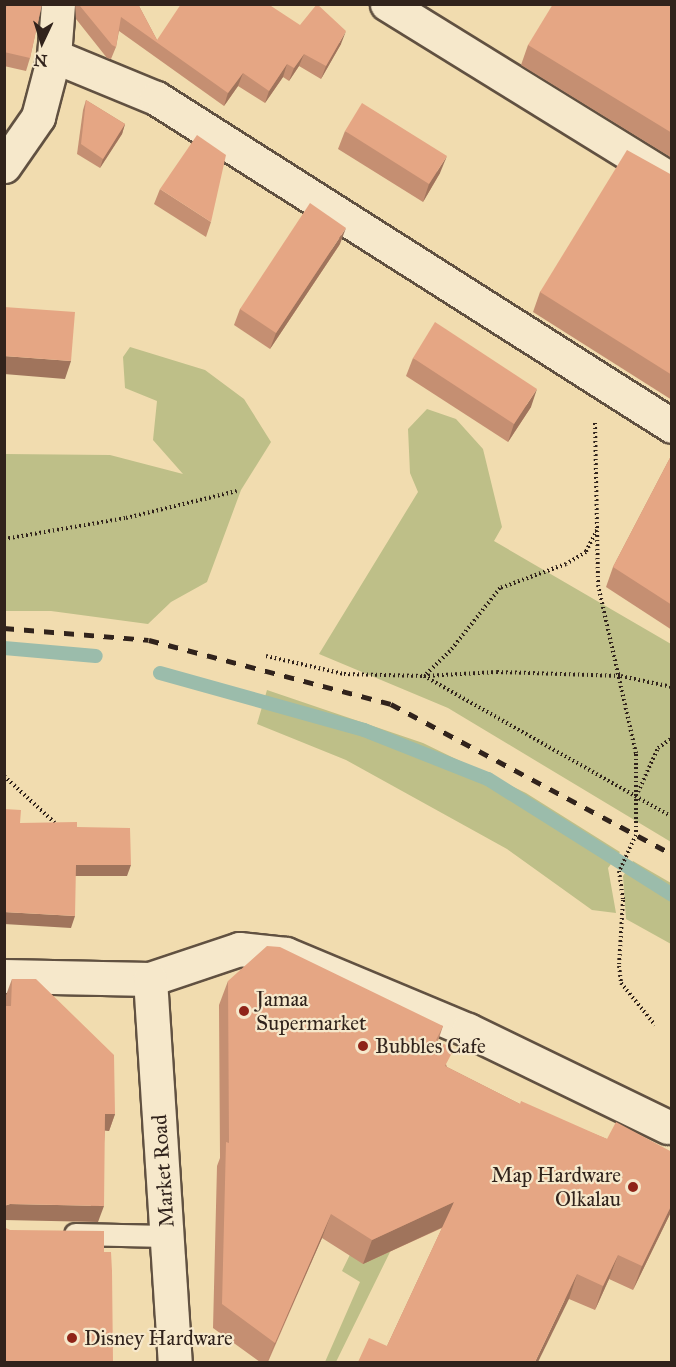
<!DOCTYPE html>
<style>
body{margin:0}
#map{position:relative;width:676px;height:1367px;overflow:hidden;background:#f1dcaf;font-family:"IM FELL Great Primer",serif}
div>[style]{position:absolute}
.green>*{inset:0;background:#bebf88}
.stream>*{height:14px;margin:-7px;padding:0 7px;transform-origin:7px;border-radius:7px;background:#9bbcab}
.path>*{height:4px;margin-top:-2px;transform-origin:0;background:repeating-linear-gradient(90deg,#31231c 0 1.5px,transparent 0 4.5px)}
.roads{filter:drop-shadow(2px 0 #615141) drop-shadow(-2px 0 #615141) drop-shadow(0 2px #615141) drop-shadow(0 -2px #615141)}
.service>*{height:21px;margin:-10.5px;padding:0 10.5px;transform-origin:10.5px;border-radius:10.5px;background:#f6e8cb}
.minor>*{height:33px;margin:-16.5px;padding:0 16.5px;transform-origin:16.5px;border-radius:16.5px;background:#f6e8cb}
.rail>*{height:4.5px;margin-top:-2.25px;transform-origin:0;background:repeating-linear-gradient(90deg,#31231c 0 10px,transparent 0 20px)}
.wall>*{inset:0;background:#c58f72}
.shaded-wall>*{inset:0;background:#a0745c}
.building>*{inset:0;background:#e5a684}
.dots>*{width:16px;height:16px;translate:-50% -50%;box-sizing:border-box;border:3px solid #f6e8cb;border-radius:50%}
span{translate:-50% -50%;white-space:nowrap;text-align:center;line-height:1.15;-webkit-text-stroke:4.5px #f6e8cb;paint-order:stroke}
.poi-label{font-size:21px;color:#31231c}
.left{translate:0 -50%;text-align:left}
.right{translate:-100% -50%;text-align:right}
.street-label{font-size:21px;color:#31231c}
.frame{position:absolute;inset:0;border:6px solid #31231c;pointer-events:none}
.north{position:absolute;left:12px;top:12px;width:60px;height:60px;-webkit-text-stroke:4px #f6e8cb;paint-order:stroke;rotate:184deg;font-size:16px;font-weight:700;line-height:24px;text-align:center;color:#31231c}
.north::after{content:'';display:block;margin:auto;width:21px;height:27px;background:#31231c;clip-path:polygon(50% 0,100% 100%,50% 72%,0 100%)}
</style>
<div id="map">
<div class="green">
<i style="clip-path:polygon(130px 347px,205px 370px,244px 399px,271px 442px,241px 490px,207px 582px,171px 602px,148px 624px,51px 611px,5px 611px,5px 454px,110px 455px,183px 474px,153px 440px,157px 401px,125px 388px,123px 357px)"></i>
<i style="clip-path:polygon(427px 409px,456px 419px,483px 449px,502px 527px,494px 541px,671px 644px,671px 842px,448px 708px,319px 654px,418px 492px,410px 473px,408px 429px)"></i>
<i style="clip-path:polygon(267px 690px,423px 743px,526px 793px,620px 852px,608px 868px,616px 913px,592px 910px,507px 849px,346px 760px,257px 724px)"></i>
<i style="clip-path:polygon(633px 861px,671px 883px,671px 944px,626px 919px,623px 876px)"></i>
<i style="clip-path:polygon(361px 1232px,391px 1250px,336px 1362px,325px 1362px,360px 1282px,342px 1271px)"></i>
</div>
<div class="stream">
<i style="left:4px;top:648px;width:92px;rotate:5deg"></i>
<i style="left:160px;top:673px;width:212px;rotate:15.6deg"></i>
<i style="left:364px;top:730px;width:133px;rotate:21.6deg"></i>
<i style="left:488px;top:779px;width:218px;rotate:32.2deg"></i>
</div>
<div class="path">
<i style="left:595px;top:423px;width:162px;rotate:88.9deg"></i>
<i style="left:598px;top:585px;width:173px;rotate:77.3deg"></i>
<i style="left:636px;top:754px;width:81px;rotate:90deg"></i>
<i style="left:636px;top:835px;width:40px;rotate:115deg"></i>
<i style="left:619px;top:871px;width:29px;rotate:82deg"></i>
<i style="left:623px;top:900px;width:66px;rotate:93.5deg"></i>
<i style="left:619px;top:966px;width:17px;rotate:83deg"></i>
<i style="left:621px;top:983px;width:54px;rotate:51deg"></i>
<i style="left:597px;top:530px;width:25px;rotate:117deg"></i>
<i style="left:586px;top:552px;width:23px;rotate:149deg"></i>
<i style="left:566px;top:564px;width:70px;rotate:160deg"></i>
<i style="left:500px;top:588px;width:80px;rotate:128.4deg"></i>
<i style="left:450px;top:651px;width:36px;rotate:136deg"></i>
<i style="left:424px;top:676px;width:285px;rotate:29.6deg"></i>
<i style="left:4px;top:539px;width:124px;rotate:-9.8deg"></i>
<i style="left:126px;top:518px;width:114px;rotate:-13.7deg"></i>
<i style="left:266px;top:656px;width:80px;rotate:13deg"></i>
<i style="left:344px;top:674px;width:80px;rotate:1.4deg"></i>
<i style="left:424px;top:676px;width:73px;rotate:-3.1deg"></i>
<i style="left:497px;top:672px;width:124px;rotate:1.8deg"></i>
<i style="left:621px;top:676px;width:52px;rotate:12.2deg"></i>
<i style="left:4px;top:776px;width:69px;rotate:42.7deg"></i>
<i style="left:638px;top:792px;width:48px;rotate:-65.6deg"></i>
<i style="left:658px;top:748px;width:17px;rotate:-36deg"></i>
</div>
<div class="roads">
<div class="service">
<i style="left:75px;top:1234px;width:92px;rotate:1.2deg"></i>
</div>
<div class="minor">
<i style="left:387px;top:4px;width:335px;rotate:31.7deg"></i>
<i style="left:54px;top:56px;width:110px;rotate:22.4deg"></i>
<i style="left:156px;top:98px;width:611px;rotate:32.44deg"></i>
<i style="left:4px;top:166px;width:60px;rotate:-55.2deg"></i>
<i style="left:38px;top:117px;width:63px;rotate:-75.3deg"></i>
<i style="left:54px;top:56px;width:52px;rotate:-85.6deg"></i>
<i style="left:4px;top:976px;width:146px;rotate:1.2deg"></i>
<i style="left:150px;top:979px;width:94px;rotate:-18.6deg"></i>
<i style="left:239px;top:949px;width:47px;rotate:6.1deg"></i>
<i style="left:286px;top:954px;width:197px;rotate:22.7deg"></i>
<i style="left:468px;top:1030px;width:222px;rotate:25.9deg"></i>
<i style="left:150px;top:979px;width:384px;rotate:86.3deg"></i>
</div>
</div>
<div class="rail">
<i style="left:4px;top:628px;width:145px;rotate:4.7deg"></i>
<i style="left:149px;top:640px;width:250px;rotate:14.8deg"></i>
<i style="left:391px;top:704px;width:319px;rotate:28.1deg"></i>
</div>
<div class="wall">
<i style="clip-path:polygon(5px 4px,42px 4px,30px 58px,26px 71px,4px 66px)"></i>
<i style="clip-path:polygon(75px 4px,138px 4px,157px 40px,300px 25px,341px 44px,321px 79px,299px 66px,289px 81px,283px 77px,265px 103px,238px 86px,224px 106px,119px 31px,116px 47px,111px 59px,107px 58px,76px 19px)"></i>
<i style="clip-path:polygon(672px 4px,672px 158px,521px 65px,528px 45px)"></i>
<i style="clip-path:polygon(86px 100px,125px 124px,122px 134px,100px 168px,77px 154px,83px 110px)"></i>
<i style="clip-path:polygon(345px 131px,440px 173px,423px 202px,338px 149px)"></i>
<i style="clip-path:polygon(672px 175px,672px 400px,533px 312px,540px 292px)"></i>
<i style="clip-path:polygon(160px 189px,211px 222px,206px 237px,154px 204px)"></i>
<i style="clip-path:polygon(340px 244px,270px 349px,234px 325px,240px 309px)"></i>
<i style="clip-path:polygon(413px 358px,531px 407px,508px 442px,406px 376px)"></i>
<i style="clip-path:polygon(672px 454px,672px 630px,606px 587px,613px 567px)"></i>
<i style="clip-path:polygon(12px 979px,115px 1114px,109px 1131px,105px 1130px,98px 1222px,6px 1006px,6px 995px)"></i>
<i style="clip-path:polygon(228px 981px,443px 1026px,438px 1041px,447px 1067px,520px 1104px,607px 1139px,672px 1152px,672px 1210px,633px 1290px,609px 1279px,595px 1310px,569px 1299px,387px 1346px,442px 1228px,363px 1264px,322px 1238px,268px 1362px,260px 1362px,213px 1328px,217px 1166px,220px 1158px,219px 1005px)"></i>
</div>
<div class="shaded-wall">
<i style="clip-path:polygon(346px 31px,341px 44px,321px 79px,326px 66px)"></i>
<i style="clip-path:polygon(304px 54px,299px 66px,289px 81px,294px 68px)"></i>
<i style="clip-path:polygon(287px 64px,283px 77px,265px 103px,269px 91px)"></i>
<i style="clip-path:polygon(243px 73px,238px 86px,224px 106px,228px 93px)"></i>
<i style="clip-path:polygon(125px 124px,122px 134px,100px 168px,103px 159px)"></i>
<i style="clip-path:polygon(447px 156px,440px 173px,423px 202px,429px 184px)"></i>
<i style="clip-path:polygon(346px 228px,340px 244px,270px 349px,276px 333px)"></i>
<i style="clip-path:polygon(4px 356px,71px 361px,65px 379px,4px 374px)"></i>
<i style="clip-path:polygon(537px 389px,531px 407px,508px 442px,514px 424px)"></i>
<i style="clip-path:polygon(76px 865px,131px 865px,127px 876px,72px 876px)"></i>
<i style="clip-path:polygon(4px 912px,75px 916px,71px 928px,4px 924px)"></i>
<i style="clip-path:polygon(105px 1114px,115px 1114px,109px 1131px,99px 1130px)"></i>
<i style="clip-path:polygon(454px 1202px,445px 1226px,363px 1264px,372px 1240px)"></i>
<i style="clip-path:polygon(10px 1204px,104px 1206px,98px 1222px,4px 1220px,4px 1206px)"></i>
<i style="clip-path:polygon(672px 1204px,672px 1210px,633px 1290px,642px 1266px)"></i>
<i style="clip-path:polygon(331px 1214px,322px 1238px,267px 1362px,275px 1343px)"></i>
<i style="clip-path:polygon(618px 1255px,609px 1279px,595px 1310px,603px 1286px)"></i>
<i style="clip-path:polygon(577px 1274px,569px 1299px,538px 1362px,535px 1362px)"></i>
</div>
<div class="building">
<i style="clip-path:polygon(7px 4px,42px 4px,30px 58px,4px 52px,4px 16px)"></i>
<i style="clip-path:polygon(80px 4px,138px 4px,157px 40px,181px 4px,268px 4px,300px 25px,317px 4px,346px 31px,326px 66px,304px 54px,294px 68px,287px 64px,269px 91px,243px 73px,228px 93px,121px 17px,116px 47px,112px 45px,80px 6px)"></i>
<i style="clip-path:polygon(553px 4px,672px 4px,672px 133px,528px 45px)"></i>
<i style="clip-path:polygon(86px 100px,125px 124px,103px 159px,81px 144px)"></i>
<i style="clip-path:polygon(362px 103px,447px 156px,429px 184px,345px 131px)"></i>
<i style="clip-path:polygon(197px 135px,226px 155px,211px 222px,160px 189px)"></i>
<i style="clip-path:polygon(627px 150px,672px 175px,672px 375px,540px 292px)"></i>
<i style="clip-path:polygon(310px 203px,346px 228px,276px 333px,240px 309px)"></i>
<i style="clip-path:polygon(4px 307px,75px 312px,71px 361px,4px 356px)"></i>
<i style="clip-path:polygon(435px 322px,537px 389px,514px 424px,413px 358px)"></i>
<i style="clip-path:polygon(672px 454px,672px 605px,613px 567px)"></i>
<i style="clip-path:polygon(4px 809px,21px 810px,20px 823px,77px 822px,77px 827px,130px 828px,131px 865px,76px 865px,75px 916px,4px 912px)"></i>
<i style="clip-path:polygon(267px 946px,280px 947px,443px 1026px,436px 1040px,454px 1049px,445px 1066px,520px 1104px,521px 1101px,607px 1139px,616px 1122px,672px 1152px,672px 1204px,642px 1266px,618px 1255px,603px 1286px,577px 1274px,535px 1362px,358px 1362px,369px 1338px,387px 1346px,454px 1202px,372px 1240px,331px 1214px,275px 1343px,222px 1304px,226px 1142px,229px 1143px,228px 981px)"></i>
<i style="clip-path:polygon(12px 979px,36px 979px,114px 1055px,115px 1114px,105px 1114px,104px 1206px,10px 1204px,4px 1206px,4px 1006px,11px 1006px)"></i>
<i style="clip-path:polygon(4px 1227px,10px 1230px,104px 1231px,104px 1252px,111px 1252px,112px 1271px,113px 1362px,4px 1362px)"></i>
</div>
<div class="dots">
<i style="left:244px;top:1011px;background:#8f2418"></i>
<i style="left:363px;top:1046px;background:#8f2418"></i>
<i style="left:633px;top:1187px;background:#8f2418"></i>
<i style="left:72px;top:1338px;background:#8f2418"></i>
</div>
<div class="poi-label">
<span class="left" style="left:256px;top:1011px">Jamaa<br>Supermarket</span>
<span class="left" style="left:375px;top:1046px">Bubbles Cafe</span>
<span class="right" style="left:621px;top:1187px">Map Hardware<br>Olkalau</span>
<span class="left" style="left:84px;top:1338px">Disney Hardware</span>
</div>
<div class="street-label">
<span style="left:163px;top:1171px;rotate:-94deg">Market Road</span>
</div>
<div class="frame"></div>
<div class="north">N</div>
</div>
